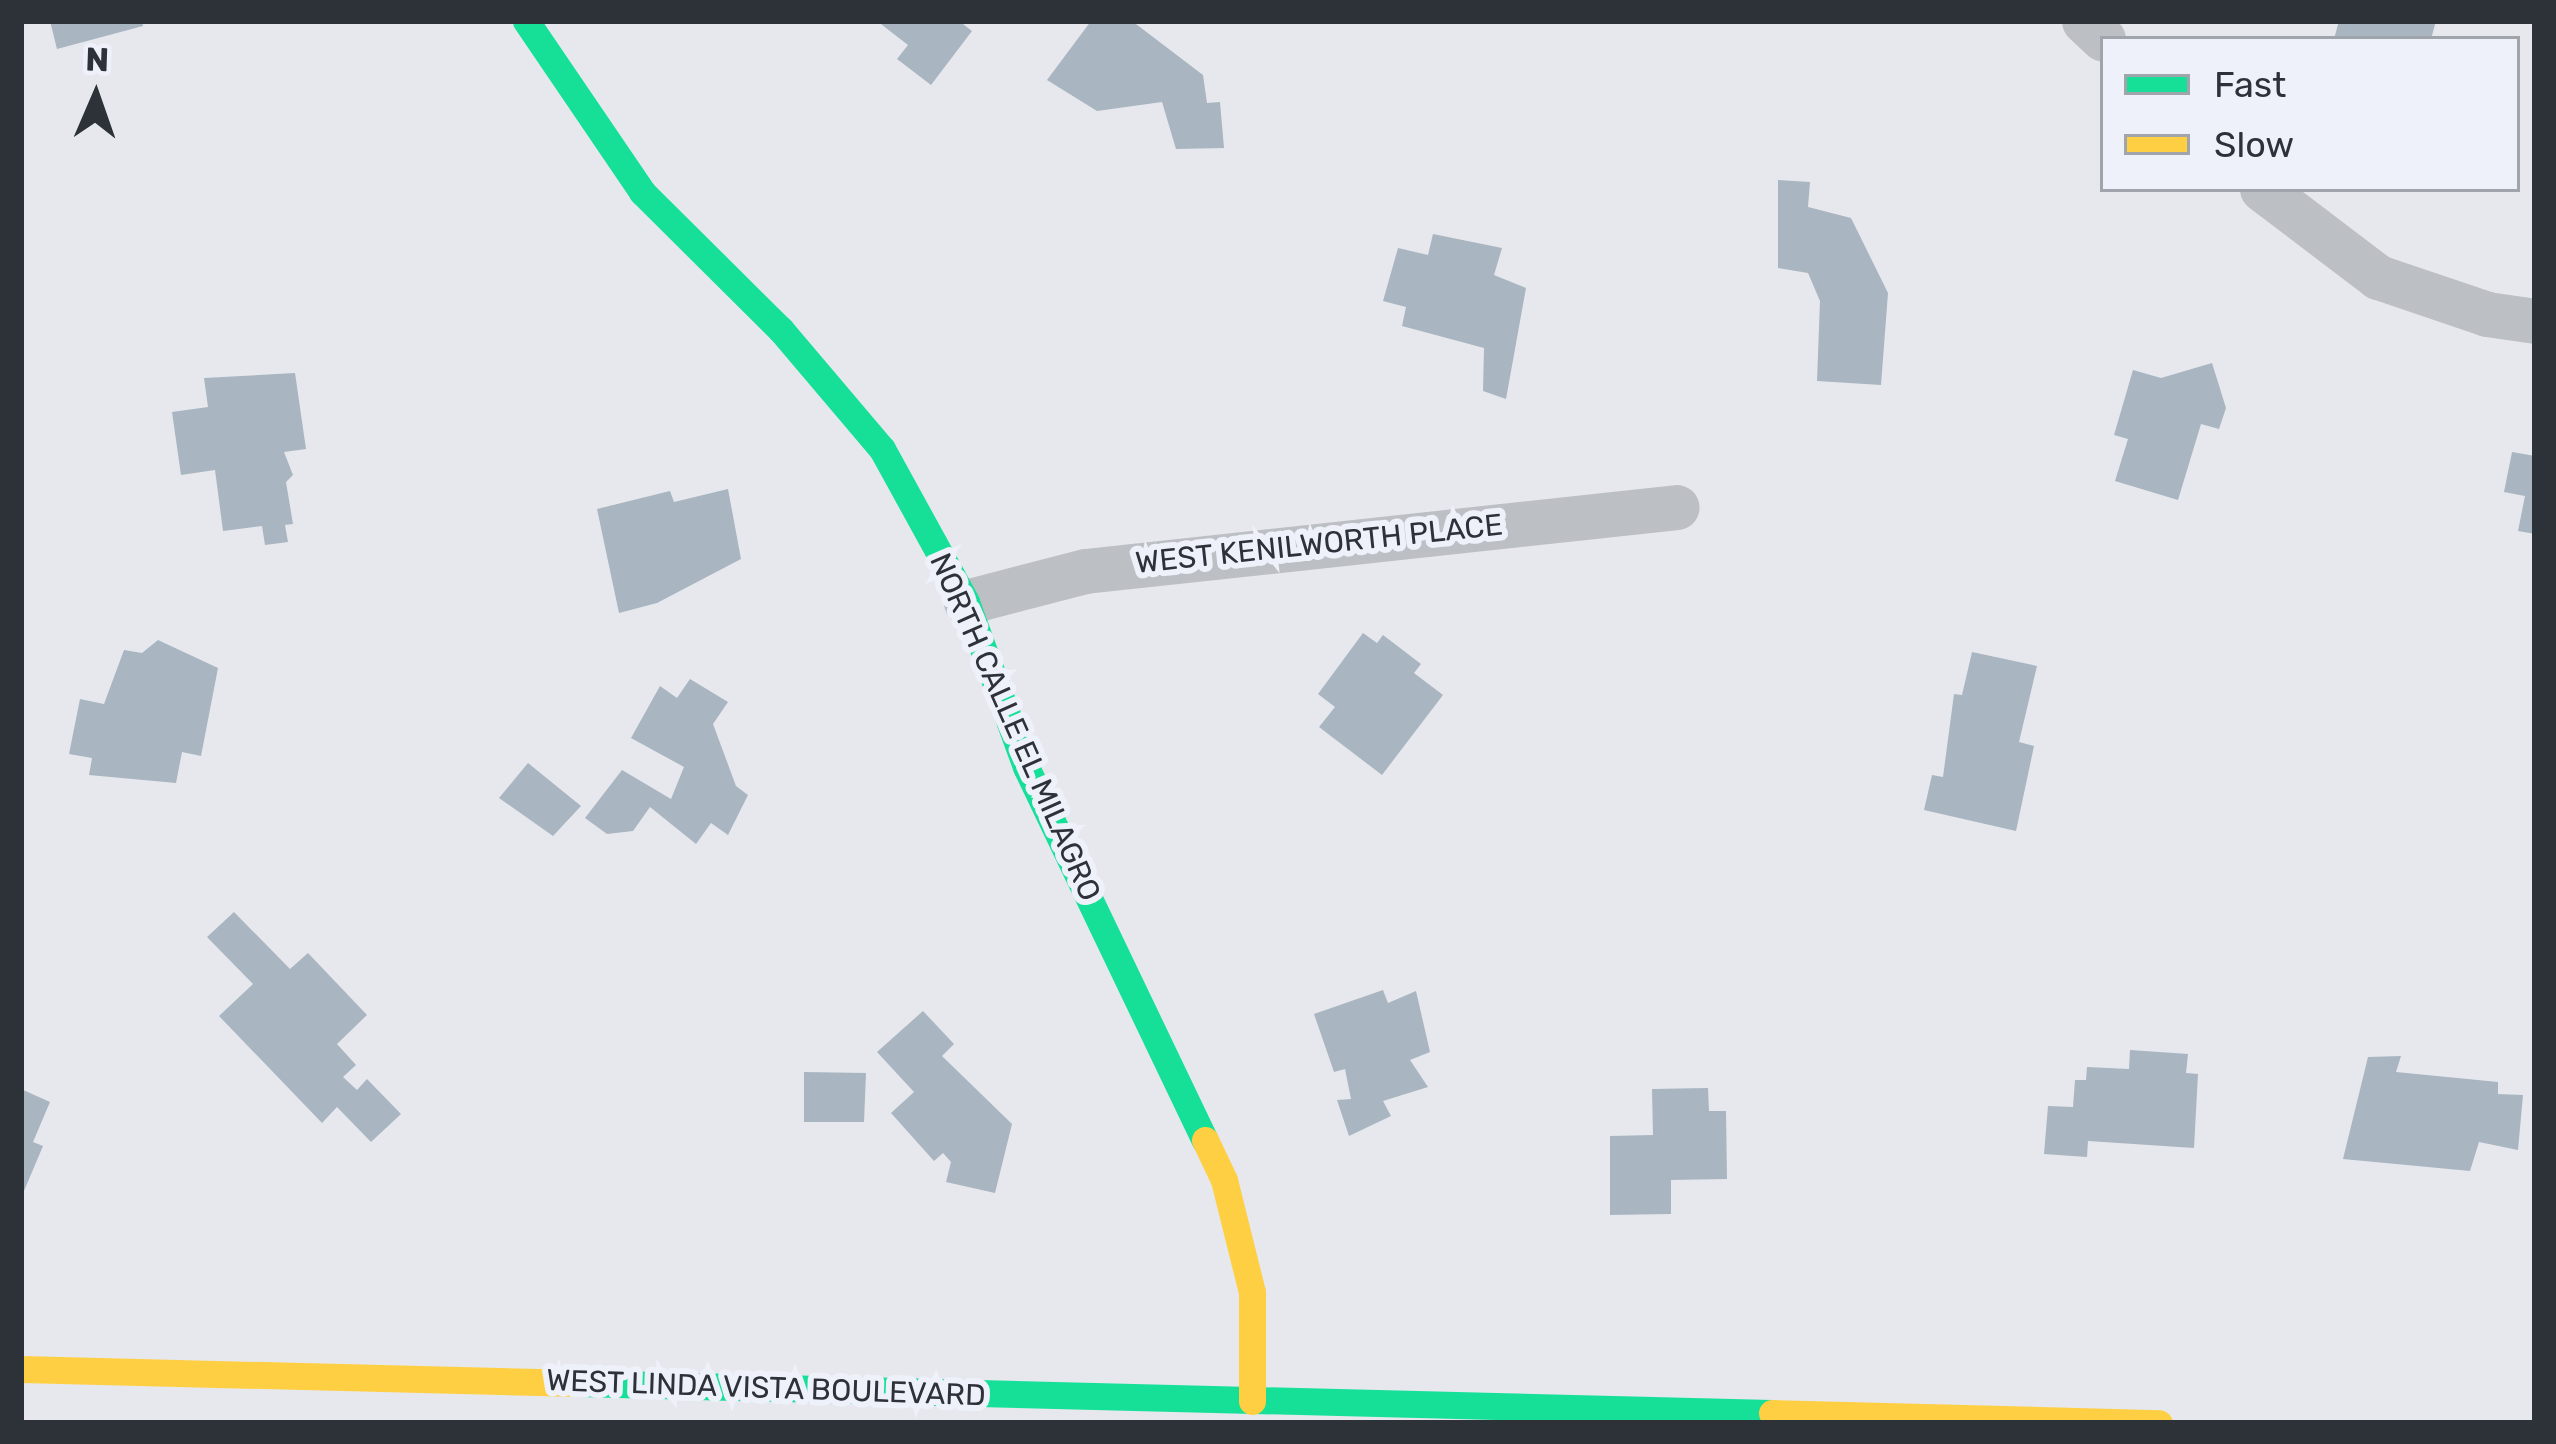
<!DOCTYPE html>
<style>
body{margin:0}
#map{position:relative;width:2556px;height:1444px;overflow:hidden;background:#e6e8ee;font-family:Rubik,sans-serif}
div>[style]{position:absolute}
.building>*{inset:0;background:#a9b5c0}
.street>*{height:45px;margin:-22.5px;padding:0 22.5px;transform-origin:22.5px;border-radius:22.5px;background:#bcbfc4}
.fast>*{height:27px;margin:-13.5px;padding:0 13.5px;transform-origin:13.5px;border-radius:13.5px;background:#16e098}
.slow>*{height:27px;margin:-13.5px;padding:0 13.5px;transform-origin:13.5px;border-radius:13.5px;background:#ffcf43}
span{translate:-50% -50%;white-space:nowrap;text-align:center;line-height:1.15;-webkit-text-stroke:12px #eef1f9;paint-order:stroke}
.street-label{font-size:30px;color:#2c3238}
.frame{position:absolute;inset:0;border:24px solid #2c3238;pointer-events:none}
.legend{position:absolute;left:2100px;top:36px;width:420px;height:156px;box-sizing:border-box;background:#eef1f9;border:3px solid #a0a5ac;margin:0;padding:15px 21px;list-style:none;font-size:36px;color:#2c3238}
.legend li{display:flex;align-items:center;gap:24px;height:60px}
.legend b{width:60px;border:3px solid #a0a5ac}
.north{position:absolute;left:36px;top:36px;width:120px;height:120px;-webkit-text-stroke:9px #eef1f9;paint-order:stroke;rotate:2deg;font-size:33px;font-weight:700;line-height:48px;text-align:center;color:#2c3238}
.north::after{content:'';display:block;margin:auto;width:42px;height:54px;background:#2c3238;clip-path:polygon(50% 0,100% 100%,50% 72%,0 100%)}
</style>
<div id="map">
<div class="building">
<i style="clip-path:polygon(50px 21px,142px 21px,143px 26px,57px 49px)"></i>
<i style="clip-path:polygon(877px 21px,959px 21px,972px 31px,931px 85px,897px 59px,908px 45px)"></i>
<i style="clip-path:polygon(1091px 21px,1132px 21px,1203px 75px,1207px 103px,1220px 102px,1224px 148px,1176px 149px,1162px 102px,1097px 111px,1047px 80px)"></i>
<i style="clip-path:polygon(2339px 21px,2436px 21px,2431px 39px,2334px 39px)"></i>
<i style="clip-path:polygon(1778px 180px,1810px 182px,1808px 207px,1851px 218px,1888px 293px,1881px 385px,1817px 381px,1820px 301px,1808px 273px,1778px 268px)"></i>
<i style="clip-path:polygon(1433px 234px,1502px 248px,1494px 275px,1526px 288px,1506px 399px,1483px 391px,1484px 348px,1402px 326px,1406px 307px,1383px 301px,1398px 248px,1428px 255px)"></i>
<i style="clip-path:polygon(2212px 363px,2226px 408px,2219px 429px,2201px 424px,2178px 500px,2115px 481px,2128px 439px,2114px 435px,2133px 370px,2161px 378px)"></i>
<i style="clip-path:polygon(295px 373px,306px 449px,284px 452px,293px 475px,286px 482px,293px 524px,285px 525px,288px 542px,265px 545px,262px 526px,223px 531px,215px 470px,181px 475px,172px 412px,208px 407px,204px 378px)"></i>
<i style="clip-path:polygon(2512px 452px,2535px 456px,2535px 534px,2518px 531px,2525px 496px,2504px 492px)"></i>
<i style="clip-path:polygon(728px 489px,741px 559px,657px 603px,619px 613px,597px 509px,670px 491px,674px 502px)"></i>
<i style="clip-path:polygon(1363px 633px,1377px 643px,1383px 635px,1421px 664px,1414px 673px,1443px 695px,1382px 775px,1319px 727px,1335px 707px,1318px 694px)"></i>
<i style="clip-path:polygon(158px 640px,218px 668px,201px 756px,182px 752px,176px 783px,89px 775px,92px 758px,69px 754px,80px 699px,104px 704px,124px 650px,142px 653px)"></i>
<i style="clip-path:polygon(1972px 652px,2037px 666px,2019px 742px,2034px 746px,2016px 831px,1924px 810px,1932px 775px,1943px 777px,1954px 694px,1962px 695px)"></i>
<i style="clip-path:polygon(690px 679px,728px 702px,713px 724px,736px 786px,748px 795px,728px 835px,711px 823px,696px 844px,650px 807px,633px 831px,607px 834px,585px 818px,622px 770px,671px 799px,684px 767px,631px 738px,660px 686px,677px 698px)"></i>
<i style="clip-path:polygon(528px 763px,581px 806px,553px 836px,499px 798px)"></i>
<i style="clip-path:polygon(234px 912px,290px 969px,308px 953px,367px 1015px,337px 1044px,356px 1065px,343px 1077px,357px 1090px,367px 1079px,401px 1114px,371px 1142px,337px 1107px,322px 1123px,219px 1016px,253px 984px,207px 937px)"></i>
<i style="clip-path:polygon(1383px 990px,1388px 1003px,1416px 991px,1430px 1052px,1410px 1060px,1428px 1087px,1383px 1101px,1391px 1116px,1349px 1136px,1337px 1100px,1351px 1099px,1345px 1069px,1334px 1072px,1314px 1014px)"></i>
<i style="clip-path:polygon(923px 1011px,954px 1044px,942px 1056px,1012px 1124px,995px 1193px,946px 1182px,951px 1162px,943px 1153px,934px 1161px,891px 1113px,914px 1092px,877px 1052px)"></i>
<i style="clip-path:polygon(2130px 1050px,2188px 1054px,2186px 1073px,2198px 1074px,2194px 1148px,2088px 1141px,2087px 1157px,2044px 1154px,2048px 1106px,2073px 1107px,2075px 1080px,2086px 1080px,2087px 1067px,2129px 1069px)"></i>
<i style="clip-path:polygon(2401px 1056px,2396px 1072px,2498px 1082px,2498px 1094px,2523px 1095px,2518px 1150px,2479px 1142px,2470px 1171px,2343px 1159px,2368px 1057px)"></i>
<i style="clip-path:polygon(804px 1072px,866px 1073px,864px 1122px,804px 1122px)"></i>
<i style="clip-path:polygon(1708px 1088px,1709px 1111px,1726px 1111px,1727px 1179px,1671px 1180px,1671px 1214px,1610px 1215px,1610px 1136px,1653px 1135px,1652px 1089px)"></i>
<i style="clip-path:polygon(21px 1089px,50px 1102px,33px 1142px,43px 1146px,21px 1198px)"></i>
</div>
<div class="street">
<i style="left:2084px;top:21px;width:26px;rotate:43deg"></i>
<i style="left:2262px;top:189px;width:146px;rotate:37.2deg"></i>
<i style="left:2378px;top:277px;width:115px;rotate:18.7deg"></i>
<i style="left:2487px;top:314px;width:49px;rotate:8.3deg"></i>
<i style="left:966px;top:602px;width:123px;rotate:-14.6deg"></i>
<i style="left:1085px;top:571px;width:595px;rotate:-6.17deg"></i>
</div>
<div class="fast">
<i style="left:526px;top:21px;width:207px;rotate:55.8deg"></i>
<i style="left:642px;top:192px;width:196px;rotate:44.8deg"></i>
<i style="left:781px;top:330px;width:156px;rotate:49.7deg"></i>
<i style="left:882px;top:449px;width:175px;rotate:61.2deg"></i>
<i style="left:966px;top:602px;width:176px;rotate:70deg"></i>
<i style="left:1026px;top:767px;width:414px;rotate:64.4deg"></i>
<i style="left:579px;top:1383px;width:1193px;rotate:1.44deg"></i>
</div>
<div class="slow">
<i style="left:1205px;top:1140px;width:44px;rotate:64.6deg"></i>
<i style="left:1224px;top:1180px;width:115px;rotate:76deg"></i>
<i style="left:1252px;top:1292px;width:109px;rotate:90deg"></i>
<i style="left:21px;top:1369px;width:558px;rotate:1.44deg"></i>
<i style="left:1772px;top:1413px;width:387px;rotate:1.5deg"></i>
</div>
<div class="street-label">
<span style="left:1319px;top:544px;rotate:-6deg">WEST KENILWORTH PLACE</span>
<span style="left:1015px;top:727px;rotate:66deg">NORTH CALLE EL MILAGRO</span>
<span style="left:766px;top:1388px;rotate:2deg">WEST LINDA VISTA BOULEVARD</span>
</div>
<div class="frame"></div>
<ul class="legend">
<li><b style="height:15px;background:#16e098"></b>Fast</li>
<li><b style="height:15px;background:#ffcf43"></b>Slow</li>
</ul>
<div class="north">N</div>
</div>
